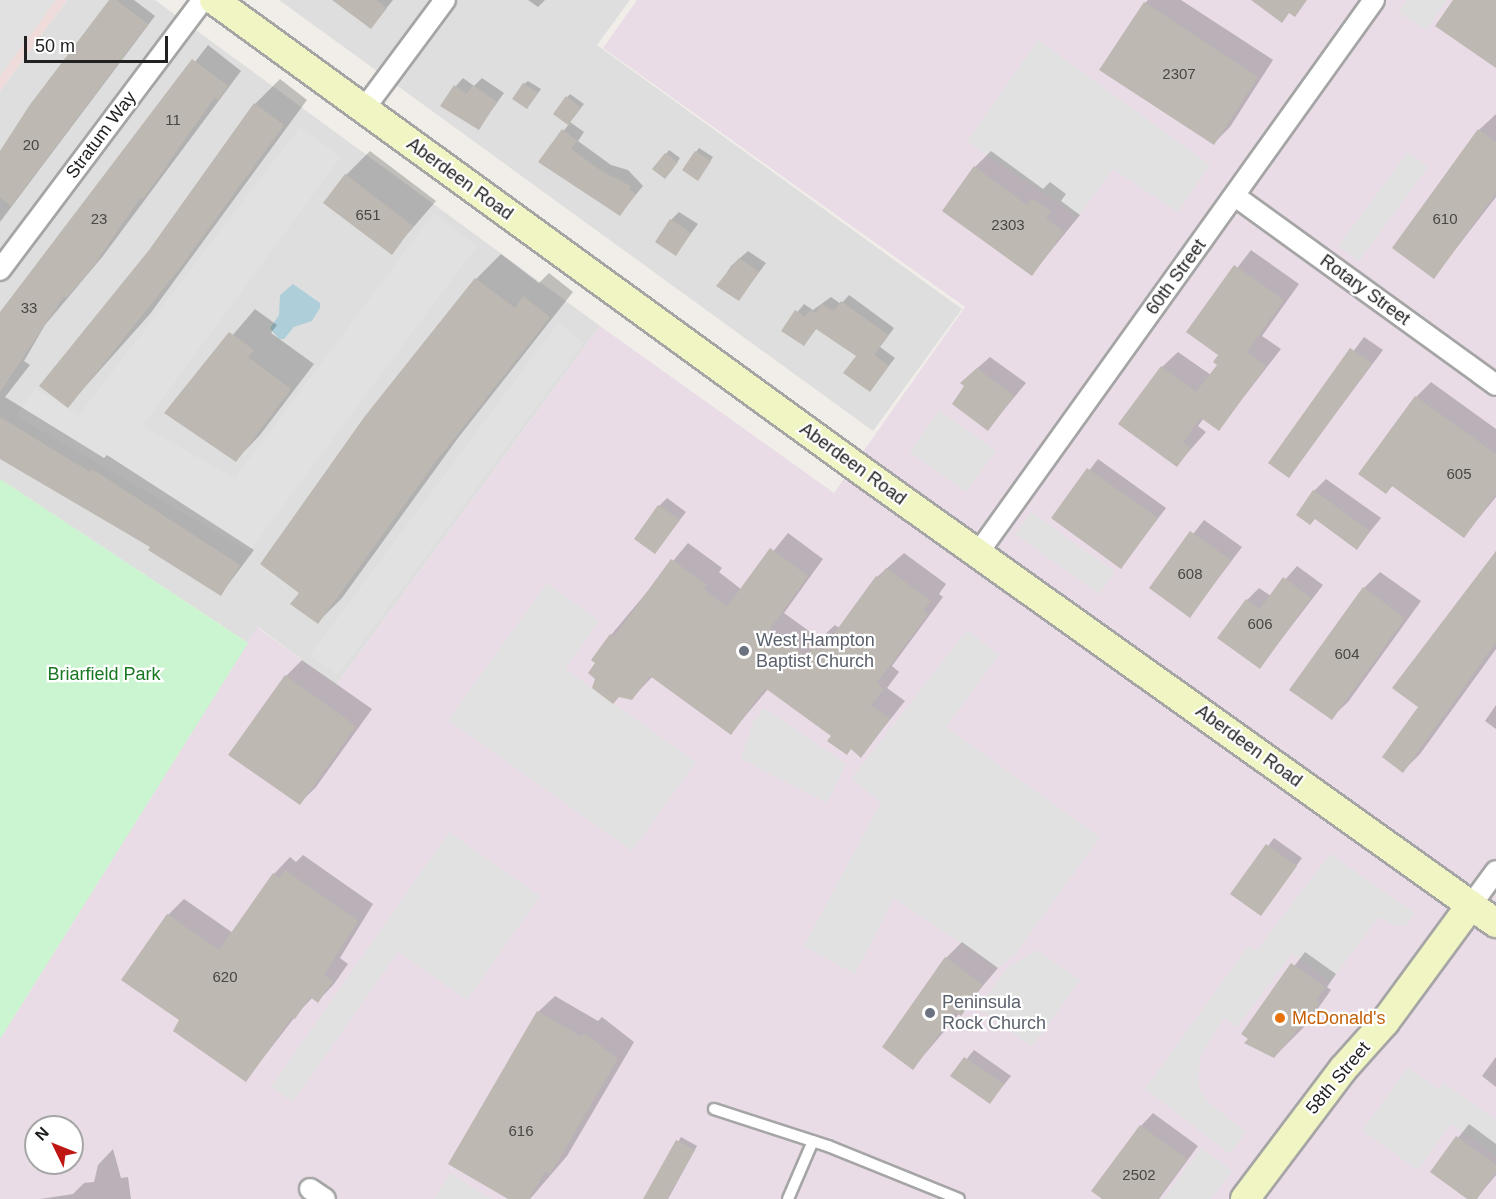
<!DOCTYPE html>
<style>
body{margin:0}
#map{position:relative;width:1496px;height:1199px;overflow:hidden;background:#f1eee9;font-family:Arial,sans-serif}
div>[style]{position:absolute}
.residential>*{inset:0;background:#dfdede}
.commercial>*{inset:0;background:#efdcda}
.industrial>*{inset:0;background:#e9dce6}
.park>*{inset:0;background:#cbf5d0}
.parking>*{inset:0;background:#e1e1e1}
.water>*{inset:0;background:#aecfda}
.shadow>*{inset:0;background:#0003}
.building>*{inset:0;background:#beb8b2}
.roads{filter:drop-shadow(2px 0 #a5a5a5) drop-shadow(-2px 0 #a5a5a5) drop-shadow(0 2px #a5a5a5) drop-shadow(0 -2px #a5a5a5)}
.lane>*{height:10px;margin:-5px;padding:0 5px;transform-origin:5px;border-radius:5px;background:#fff}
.street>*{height:20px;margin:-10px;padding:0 10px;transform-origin:10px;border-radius:10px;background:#fff}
.secondary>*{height:28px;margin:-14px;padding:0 14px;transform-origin:14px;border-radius:14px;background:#f1f4c3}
.dots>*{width:16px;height:16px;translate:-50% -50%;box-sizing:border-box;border:3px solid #fff;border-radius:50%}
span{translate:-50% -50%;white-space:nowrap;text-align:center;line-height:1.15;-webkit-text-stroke:4.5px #fff;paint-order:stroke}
.number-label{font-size:15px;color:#484745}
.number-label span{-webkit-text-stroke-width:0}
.street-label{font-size:18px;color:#212121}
.worship-label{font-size:18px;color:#5b616d}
.left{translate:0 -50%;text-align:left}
.park-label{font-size:18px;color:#177821}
.food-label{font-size:18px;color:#c56008}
.north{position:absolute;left:24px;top:1115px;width:60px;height:60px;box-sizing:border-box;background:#fff;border:2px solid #a6a6a6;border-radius:50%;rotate:313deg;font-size:16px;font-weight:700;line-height:24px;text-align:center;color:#212121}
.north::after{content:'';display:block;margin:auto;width:21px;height:27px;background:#bf1713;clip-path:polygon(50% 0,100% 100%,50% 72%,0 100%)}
.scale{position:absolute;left:24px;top:36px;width:144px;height:27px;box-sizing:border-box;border:3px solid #212121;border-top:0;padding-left:8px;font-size:18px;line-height:21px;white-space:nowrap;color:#212121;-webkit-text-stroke:4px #fff;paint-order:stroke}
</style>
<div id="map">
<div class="residential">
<i style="clip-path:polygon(67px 0,155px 0,600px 326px,336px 685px,258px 627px,248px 643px,0 479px,0 91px)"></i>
<i style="clip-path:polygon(279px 0,630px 0,597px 45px,962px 309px,873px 431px)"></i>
</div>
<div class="commercial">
<i style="clip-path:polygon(0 0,67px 0,0 91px)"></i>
</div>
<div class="industrial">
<i style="clip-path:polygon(evenodd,637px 0,1496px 0,1496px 1199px,0 1199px,0 1039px,257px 627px,336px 685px,600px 326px,834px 493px,965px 307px,603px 48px,637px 0,36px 1127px,72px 1127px,72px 1163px,36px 1163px,36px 1127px)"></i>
</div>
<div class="park">
<i style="clip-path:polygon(0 479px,248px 643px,0 1039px)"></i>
</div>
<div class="parking">
<i style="clip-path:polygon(0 0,56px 0,0 76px)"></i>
<i style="clip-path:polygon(1407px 0,1447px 0,1426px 30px,1398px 12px)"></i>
<i style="clip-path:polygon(1038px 40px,1210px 165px,1178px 212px,1113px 169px,1078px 217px,967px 141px)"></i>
<i style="clip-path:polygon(300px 127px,341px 157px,142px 426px,235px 478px,434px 213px,477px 246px,249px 551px,16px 416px,35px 389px,79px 415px)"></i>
<i style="clip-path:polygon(1408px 152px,1428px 167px,1359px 261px,1338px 246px)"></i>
<i style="clip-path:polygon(558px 323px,584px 343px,338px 675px,310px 655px)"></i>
<i style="clip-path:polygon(939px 410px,996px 451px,966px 492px,910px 452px)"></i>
<i style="clip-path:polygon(1031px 512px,1115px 572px,1099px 594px,1015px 534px)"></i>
<i style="clip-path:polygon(547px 583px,599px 621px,565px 669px,696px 762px,632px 851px,448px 720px)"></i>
<i style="clip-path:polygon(967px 630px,999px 655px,946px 727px,1100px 837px,1014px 956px,997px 968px,894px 898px,855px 974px,804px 946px,881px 802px,851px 779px)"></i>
<i style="clip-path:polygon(764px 708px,846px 764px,827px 803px,741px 759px,753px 722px)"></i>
<i style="clip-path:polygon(449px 832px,540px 896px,467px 1000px,398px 952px,293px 1102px,271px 1087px)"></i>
<i style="clip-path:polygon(1330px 854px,1415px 913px,1406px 926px,1390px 924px,1379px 917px,1330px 982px,1292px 954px,1237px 1027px,1224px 1018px,1201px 1055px,1198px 1077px,1200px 1090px,1208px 1102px,1246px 1132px,1230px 1154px,1145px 1089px,1248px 946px,1257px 950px)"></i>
<i style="clip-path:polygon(1037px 950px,1080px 980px,1032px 1047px,978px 1008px,1007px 968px)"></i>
<i style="clip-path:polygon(1408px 1067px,1439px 1090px,1444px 1083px,1496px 1120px,1496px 1156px,1451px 1124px,1418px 1170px,1362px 1131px)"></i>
<i style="clip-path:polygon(1201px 1148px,1232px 1171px,1211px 1199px,1163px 1199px)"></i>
<i style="clip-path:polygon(450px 1173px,491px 1199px,434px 1199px)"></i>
</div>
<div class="water">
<i style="clip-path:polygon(293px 284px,320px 303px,320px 308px,312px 321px,294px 327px,284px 339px,279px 339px,270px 328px,279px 315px,280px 295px)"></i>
</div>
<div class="shadow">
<i style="clip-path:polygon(111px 0,134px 0,155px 16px,0 222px,0 152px)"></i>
<i style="clip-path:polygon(347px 0,393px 0,371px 27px)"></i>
<i style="clip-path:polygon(528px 0,545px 0,538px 7px)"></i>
<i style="clip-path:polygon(1148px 0,1181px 0,1273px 60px,1230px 127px,1214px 143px,1145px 3px)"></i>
<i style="clip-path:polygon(208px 45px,241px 71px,103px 256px,45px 325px,24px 361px,30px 365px,5px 397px,104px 458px,107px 455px,254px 550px,221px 594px,152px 546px,0 456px,0 316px)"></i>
<i style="clip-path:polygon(463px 78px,474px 86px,482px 78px,504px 93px,478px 129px,456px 86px)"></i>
<i style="clip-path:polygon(280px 79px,307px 100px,150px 314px,68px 406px,150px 251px,256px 103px)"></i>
<i style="clip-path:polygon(528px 81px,541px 89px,530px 104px,524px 84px)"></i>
<i style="clip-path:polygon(570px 94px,584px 104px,570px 122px,584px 132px,578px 141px,611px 165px,628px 170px,643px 186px,620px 214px,540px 161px,569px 124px,555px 113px)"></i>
<i style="clip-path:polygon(1496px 114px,1496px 197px,1434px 277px,1479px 130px)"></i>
<i style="clip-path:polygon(699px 148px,713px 157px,701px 175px,696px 152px)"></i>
<i style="clip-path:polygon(669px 150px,680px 158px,669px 174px,666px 154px)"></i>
<i style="clip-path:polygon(370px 151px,436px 201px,391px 253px,346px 175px)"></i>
<i style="clip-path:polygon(991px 151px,1043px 189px,1050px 182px,1066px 194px,1061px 201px,1080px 215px,1032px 274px,975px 167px)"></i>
<i style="clip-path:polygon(679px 212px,698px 224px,676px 254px,671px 220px)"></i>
<i style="clip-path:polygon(1251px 250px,1299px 284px,1262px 336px,1281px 349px,1219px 429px,1204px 418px,1198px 426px,1206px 432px,1177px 465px,1162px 367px,1178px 352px,1211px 375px,1219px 364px,1220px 355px,1188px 332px)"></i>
<i style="clip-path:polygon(748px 251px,766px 263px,739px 299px,718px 286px,731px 266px)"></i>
<i style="clip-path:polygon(501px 254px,539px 283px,549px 273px,573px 292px,458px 438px,342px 598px,318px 622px,301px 592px,366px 417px,476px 279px)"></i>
<i style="clip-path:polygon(849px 295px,894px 328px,880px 347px,895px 358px,870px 390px,858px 356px,817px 328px,804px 344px,783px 330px,804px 304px,813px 310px,831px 297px,841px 304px)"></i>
<i style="clip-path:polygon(255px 309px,277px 325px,271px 333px,314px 364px,260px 435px,236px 460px,166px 413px)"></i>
<i style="clip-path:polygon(1364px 337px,1383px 350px,1289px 476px,1270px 463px)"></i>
<i style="clip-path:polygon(990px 357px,1026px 383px,988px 429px,974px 371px)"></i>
<i style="clip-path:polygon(1431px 382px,1496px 429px,1496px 497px,1464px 536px,1394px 485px,1386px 492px,1416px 397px)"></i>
<i style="clip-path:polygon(1098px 459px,1166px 508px,1121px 567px,1053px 518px)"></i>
<i style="clip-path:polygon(1326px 479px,1381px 518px,1357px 548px,1314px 491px)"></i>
<i style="clip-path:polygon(667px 498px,686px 512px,655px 552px,659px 506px)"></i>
<i style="clip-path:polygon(1204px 520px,1242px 547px,1190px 616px,1151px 588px)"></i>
<i style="clip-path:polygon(788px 533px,823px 559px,784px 613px,820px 639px,835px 625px,839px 628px,877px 577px,904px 553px,946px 584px,939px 594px,943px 597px,892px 666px,899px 672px,887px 688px,905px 701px,861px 756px,768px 689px,731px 733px,653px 676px,632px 698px,620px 695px,611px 635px,688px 543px,722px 568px,719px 572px,742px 590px)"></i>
<i style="clip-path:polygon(1496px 551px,1496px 649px,1420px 754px,1403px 771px,1420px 706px)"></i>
<i style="clip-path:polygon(1297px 566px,1323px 585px,1260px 667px,1247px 600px,1259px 588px,1271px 596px)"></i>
<i style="clip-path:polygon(1380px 572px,1421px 601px,1348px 702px,1331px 718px,1364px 588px)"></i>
<i style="clip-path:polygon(302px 660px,372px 709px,316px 787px,300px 803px,286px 676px)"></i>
<i style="clip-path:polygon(1496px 705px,1496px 729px,1485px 721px)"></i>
<i style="clip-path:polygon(1274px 838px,1302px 858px,1261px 914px,1232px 894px)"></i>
<i style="clip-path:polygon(303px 855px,373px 904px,340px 958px,348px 964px,334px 984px,318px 1001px,313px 997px,298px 1013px,246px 1080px,181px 1020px,168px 915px,184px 899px,233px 933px,274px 874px,290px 857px,296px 862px)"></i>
<i style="clip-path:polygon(962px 942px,998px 968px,913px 1068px,946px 958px)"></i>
<i style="clip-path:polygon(1305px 952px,1336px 974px,1327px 987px,1331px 990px,1307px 1024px,1274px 1057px,1243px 1033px)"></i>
<i style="clip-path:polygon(555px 996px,598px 1021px,602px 1017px,634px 1042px,567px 1156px,530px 1199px,511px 1199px,538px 1012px)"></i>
<i style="clip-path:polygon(974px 1050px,1011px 1076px,990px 1102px,953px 1076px)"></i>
<i style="clip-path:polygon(1496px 1057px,1496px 1087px,1482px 1076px)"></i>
<i style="clip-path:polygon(1153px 1113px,1198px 1146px,1159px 1199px,1105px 1199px,1141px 1126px)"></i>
<i style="clip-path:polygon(1469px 1124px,1496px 1144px,1496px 1175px,1476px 1199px,1469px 1199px,1432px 1171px)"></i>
<i style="clip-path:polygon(681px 1137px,697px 1146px,668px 1199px,645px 1199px)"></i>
<i style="clip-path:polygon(113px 1149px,121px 1178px,128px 1177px,131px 1199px,40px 1199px,73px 1194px,84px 1183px,94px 1182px,98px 1165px)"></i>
</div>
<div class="building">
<i style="clip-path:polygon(109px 0,116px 0,148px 24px,11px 206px,0 197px,0 151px,29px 106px)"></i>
<i style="clip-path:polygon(332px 0,376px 0,387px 8px,371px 29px)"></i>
<i style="clip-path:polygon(1251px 0,1307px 0,1295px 17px,1289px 13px,1282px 23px)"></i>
<i style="clip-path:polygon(1453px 0,1496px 0,1496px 68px,1435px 26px)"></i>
<i style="clip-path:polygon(1144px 2px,1258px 77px,1214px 145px,1099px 70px)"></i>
<i style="clip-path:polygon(192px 59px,228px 86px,218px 100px,215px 97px,143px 199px,141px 197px,89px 272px,66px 298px,64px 296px,0 392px,0 312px)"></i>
<i style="clip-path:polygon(523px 83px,538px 93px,527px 109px,512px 99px)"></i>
<i style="clip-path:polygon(454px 85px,467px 94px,473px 85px,497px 102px,479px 130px,440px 106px)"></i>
<i style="clip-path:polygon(566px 96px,581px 108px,568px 125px,553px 114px)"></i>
<i style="clip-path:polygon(254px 103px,284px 125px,180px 268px,68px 408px,39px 386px,149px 250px)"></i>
<i style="clip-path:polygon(562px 129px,577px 141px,571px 149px,603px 172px,631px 186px,629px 189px,636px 194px,620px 216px,538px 162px)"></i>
<i style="clip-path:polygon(1478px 129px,1496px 142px,1496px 193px,1434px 279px,1392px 248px)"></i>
<i style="clip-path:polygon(695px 151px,711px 161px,698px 181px,682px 170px)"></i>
<i style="clip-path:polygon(665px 153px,678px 162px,665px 179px,652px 169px)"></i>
<i style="clip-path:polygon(974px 166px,1027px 205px,1032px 198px,1051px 211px,1046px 218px,1064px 232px,1032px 276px,942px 211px)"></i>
<i style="clip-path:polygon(345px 174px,413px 226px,392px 255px,323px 203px)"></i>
<i style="clip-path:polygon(670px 219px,691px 233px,676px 256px,655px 242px)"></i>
<i style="clip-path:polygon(739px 258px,759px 272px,739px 301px,716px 286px)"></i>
<i style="clip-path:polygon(1234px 265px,1284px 300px,1247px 352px,1266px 366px,1219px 431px,1201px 418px,1183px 442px,1191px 448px,1177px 467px,1118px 424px,1161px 366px,1196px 392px,1217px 365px,1213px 362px,1218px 355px,1186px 332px)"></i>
<i style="clip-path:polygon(475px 278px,515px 308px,523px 296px,550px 317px,434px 464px,318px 624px,290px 604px,299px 593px,260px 564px,365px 416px)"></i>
<i style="clip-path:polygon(841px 301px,888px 335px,874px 355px,889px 366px,870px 392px,843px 373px,856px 356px,816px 329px,804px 346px,781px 331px,795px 310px,805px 317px,810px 310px,816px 313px,822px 304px,834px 311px)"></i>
<i style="clip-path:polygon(229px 332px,254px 350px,248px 357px,291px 389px,236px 462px,164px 413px)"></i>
<i style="clip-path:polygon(1350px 348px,1372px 363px,1289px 478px,1268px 463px)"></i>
<i style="clip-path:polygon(977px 368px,1014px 396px,988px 431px,952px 404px,964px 386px,960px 383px)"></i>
<i style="clip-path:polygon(1415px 396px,1496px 454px,1496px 494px,1464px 538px,1392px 486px,1386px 494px,1358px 474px)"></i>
<i style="clip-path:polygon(0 417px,90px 472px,92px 469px,240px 565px,221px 596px,148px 550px,150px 547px,0 459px)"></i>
<i style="clip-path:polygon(1087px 468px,1158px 518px,1121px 569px,1051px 518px)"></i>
<i style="clip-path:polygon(1313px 490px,1370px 531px,1357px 550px,1315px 519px,1310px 525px,1296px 515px)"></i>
<i style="clip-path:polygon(658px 505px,680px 520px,655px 554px,634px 539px)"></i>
<i style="clip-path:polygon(1190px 531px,1231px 560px,1190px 618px,1149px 588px)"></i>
<i style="clip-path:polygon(770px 548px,808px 576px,769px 630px,806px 656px,817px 640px,825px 646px,876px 576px,879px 578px,886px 568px,931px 601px,923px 611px,928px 614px,877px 683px,884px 689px,871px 705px,890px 719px,861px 758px,851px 749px,847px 755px,827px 741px,831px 736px,765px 688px,731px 735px,650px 676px,632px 700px,619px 697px,613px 704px,592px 688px,595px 679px,588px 673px,595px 663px,591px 660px,610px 634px,614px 637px,671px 559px,707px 585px,704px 589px,727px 607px)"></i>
<i style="clip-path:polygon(1496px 551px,1496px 642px,1403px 773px,1382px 757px,1418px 707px,1392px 688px)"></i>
<i style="clip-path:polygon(1283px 577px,1311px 598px,1260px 669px,1217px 638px,1246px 599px,1260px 609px)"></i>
<i style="clip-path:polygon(1363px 587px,1405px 618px,1332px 720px,1289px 690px)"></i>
<i style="clip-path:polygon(285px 675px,356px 726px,300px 805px,228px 755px)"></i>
<i style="clip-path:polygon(1266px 844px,1297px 866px,1261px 916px,1230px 894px)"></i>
<i style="clip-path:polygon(285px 870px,358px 921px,324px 975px,333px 981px,326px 991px,318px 1003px,310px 997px,295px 1019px,292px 1017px,246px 1082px,173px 1031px,179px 1020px,121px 980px,167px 914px,219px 950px,273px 873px,280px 878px)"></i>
<i style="clip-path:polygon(945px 957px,983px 985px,961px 1016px,955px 1012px,913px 1070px,882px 1047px)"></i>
<i style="clip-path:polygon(1291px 963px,1325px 987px,1316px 1000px,1320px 1003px,1274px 1058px,1244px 1043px,1248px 1039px,1241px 1034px)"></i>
<i style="clip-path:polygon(537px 1011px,582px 1037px,584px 1033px,618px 1059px,550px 1174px,545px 1171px,529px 1199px,508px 1199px,448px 1164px)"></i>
<i style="clip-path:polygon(964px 1057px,1004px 1084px,990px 1104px,950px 1076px)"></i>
<i style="clip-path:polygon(1140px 1125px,1187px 1159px,1158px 1199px,1102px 1199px,1091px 1191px)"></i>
<i style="clip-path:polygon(1456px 1136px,1496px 1165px,1496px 1172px,1477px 1199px,1467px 1199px,1430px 1172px)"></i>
<i style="clip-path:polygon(676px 1140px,695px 1150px,667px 1199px,643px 1199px)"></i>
</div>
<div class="roads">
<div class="lane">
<i style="left:714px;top:1109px;width:120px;rotate:18deg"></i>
<i style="left:828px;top:1146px;width:141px;rotate:22deg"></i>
<i style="left:788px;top:1199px;width:63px;rotate:-66.7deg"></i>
</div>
<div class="street">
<i style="left:364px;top:109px;width:136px;rotate:-53.4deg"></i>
<i style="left:1235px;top:196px;width:322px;rotate:35.9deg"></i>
<i style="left:0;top:270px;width:338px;rotate:-53.1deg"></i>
<i style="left:978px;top:553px;width:680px;rotate:-54.39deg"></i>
<i style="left:1471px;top:905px;width:42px;rotate:-53.7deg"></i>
<i style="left:310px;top:1189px;width:18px;rotate:34deg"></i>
</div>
<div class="secondary">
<i style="left:214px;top:0;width:810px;rotate:36.01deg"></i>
<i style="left:869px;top:476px;width:770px;rotate:35.49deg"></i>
<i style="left:1245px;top:1199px;width:163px;rotate:-53deg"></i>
<i style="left:1343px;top:1069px;width:63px;rotate:-48.2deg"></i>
<i style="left:1385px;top:1022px;width:145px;rotate:-53.7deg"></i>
</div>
</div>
<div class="dots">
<i style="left:744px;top:651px;background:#6b7280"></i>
<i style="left:930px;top:1013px;background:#6b7280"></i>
<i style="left:1280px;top:1018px;background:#e8710a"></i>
</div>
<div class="number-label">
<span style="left:1179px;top:74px">2307</span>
<span style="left:173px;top:120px">11</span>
<span style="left:31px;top:145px">20</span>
<span style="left:368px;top:215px">651</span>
<span style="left:99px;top:219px">23</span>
<span style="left:1445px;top:219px">610</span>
<span style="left:1008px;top:225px">2303</span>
<span style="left:29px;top:308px">33</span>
<span style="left:1459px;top:474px">605</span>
<span style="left:1190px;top:574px">608</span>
<span style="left:1260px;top:624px">606</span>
<span style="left:1347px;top:654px">604</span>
<span style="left:225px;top:977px">620</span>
<span style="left:521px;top:1131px">616</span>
<span style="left:1139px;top:1175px">2502</span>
</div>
<div class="street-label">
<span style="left:101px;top:135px;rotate:-53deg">Stratum Way</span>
<span style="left:460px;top:179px;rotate:36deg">Aberdeen Road</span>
<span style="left:1176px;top:277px;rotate:-54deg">60th Street</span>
<span style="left:1365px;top:290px;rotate:36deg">Rotary Street</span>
<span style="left:853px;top:464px;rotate:36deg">Aberdeen Road</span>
<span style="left:1249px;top:746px;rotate:36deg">Aberdeen Road</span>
<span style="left:1338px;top:1078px;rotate:-50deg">58th Street</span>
</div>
<div class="worship-label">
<span class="left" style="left:756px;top:651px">West Hampton<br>Baptist Church</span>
<span class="left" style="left:942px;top:1013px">Peninsula<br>Rock Church</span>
</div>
<div class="park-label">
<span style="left:104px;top:674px">Briarfield Park</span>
</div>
<div class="food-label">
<span class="left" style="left:1292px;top:1018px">McDonald's</span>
</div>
<div class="north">N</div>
<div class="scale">50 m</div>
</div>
